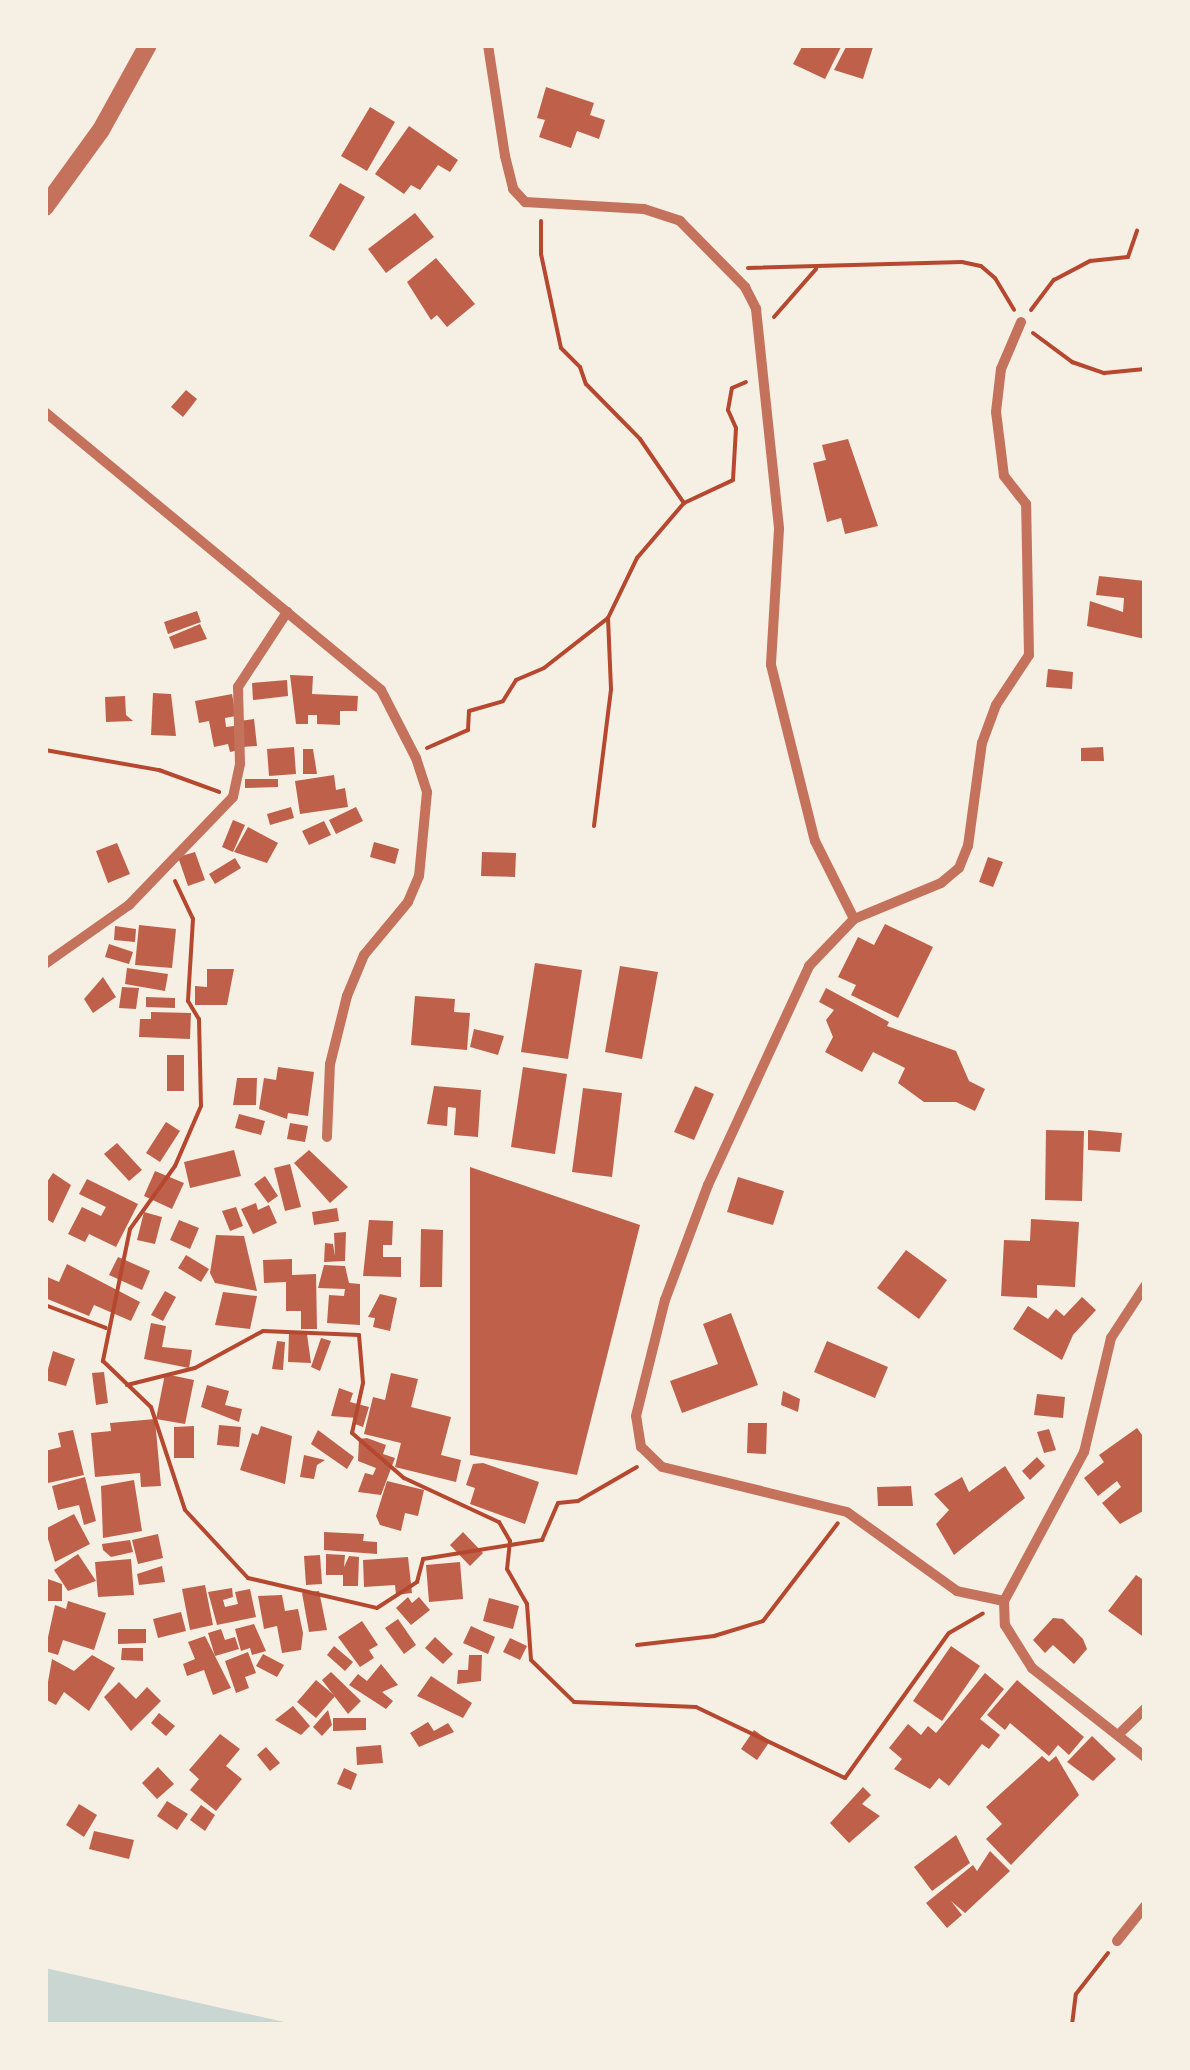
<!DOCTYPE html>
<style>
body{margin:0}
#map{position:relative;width:1190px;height:2070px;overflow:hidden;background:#f6efe4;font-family:Cabin,sans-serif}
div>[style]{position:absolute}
.water>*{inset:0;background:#c9d6d2}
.building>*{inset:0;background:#bf614a}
.path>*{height:4px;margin:-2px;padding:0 2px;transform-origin:2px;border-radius:2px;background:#b5482f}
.minor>*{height:10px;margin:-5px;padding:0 5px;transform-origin:5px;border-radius:5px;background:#c5725c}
.tertiary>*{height:18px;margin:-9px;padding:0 9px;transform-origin:9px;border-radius:9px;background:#c5725c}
span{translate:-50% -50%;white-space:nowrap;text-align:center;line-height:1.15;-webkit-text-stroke:10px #f6efe4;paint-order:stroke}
.frame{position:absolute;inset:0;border:48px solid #f6efe4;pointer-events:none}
</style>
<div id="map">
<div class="water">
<i style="clip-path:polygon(45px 1968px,230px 2010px,298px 2025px,45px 2025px)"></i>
</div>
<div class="building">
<i style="clip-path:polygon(803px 45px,842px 45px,825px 79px,793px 64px)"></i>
<i style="clip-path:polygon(847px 45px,873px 47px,863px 79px,834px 70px)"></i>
<i style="clip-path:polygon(546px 87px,594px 103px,590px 115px,605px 120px,599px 139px,577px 131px,571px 148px,539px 137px,545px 120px,537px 118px)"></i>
<i style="clip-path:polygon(370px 107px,395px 122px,367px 171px,341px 156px)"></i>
<i style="clip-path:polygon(409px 126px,458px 160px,450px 172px,438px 165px,420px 190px,411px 185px,404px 194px,375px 174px)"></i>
<i style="clip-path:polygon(340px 183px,365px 197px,334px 251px,309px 236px)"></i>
<i style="clip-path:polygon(415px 213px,434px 237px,386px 273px,368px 249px)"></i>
<i style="clip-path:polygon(436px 258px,475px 304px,447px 327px,437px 315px,431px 320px,407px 282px)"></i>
<i style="clip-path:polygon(186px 390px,197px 399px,183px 417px,171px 407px)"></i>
<i style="clip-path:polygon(848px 439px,878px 526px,845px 534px,841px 518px,827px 522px,813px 463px,826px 460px,822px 445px)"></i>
<i style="clip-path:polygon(1099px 576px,1145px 581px,1145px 639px,1087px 626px,1090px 601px,1123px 612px,1124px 598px,1096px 595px)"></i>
<i style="clip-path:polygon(197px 611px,201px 622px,168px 634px,164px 622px)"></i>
<i style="clip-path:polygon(200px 624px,207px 639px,174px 649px,169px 637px)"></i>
<i style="clip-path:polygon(1048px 669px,1073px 672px,1072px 689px,1046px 687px)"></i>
<i style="clip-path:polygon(290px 675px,313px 676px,312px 694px,358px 696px,357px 711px,340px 711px,340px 725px,317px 724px,317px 715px,308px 715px,308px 724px,296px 724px)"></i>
<i style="clip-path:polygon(287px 680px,288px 696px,253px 700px,252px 683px)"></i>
<i style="clip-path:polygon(153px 693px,171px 694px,176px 736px,151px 735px)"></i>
<i style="clip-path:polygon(232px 694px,236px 716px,225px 718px,226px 727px,234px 726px,239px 750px,230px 752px,228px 744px,214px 747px,209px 721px,199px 723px,195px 701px)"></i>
<i style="clip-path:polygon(125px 696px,126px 715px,133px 721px,106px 722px,105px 697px)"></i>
<i style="clip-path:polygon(254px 719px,257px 746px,242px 747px,240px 721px)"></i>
<i style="clip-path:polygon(294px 747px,296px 774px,269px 776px,267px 749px)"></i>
<i style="clip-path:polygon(1103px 747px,1104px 761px,1081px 761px,1081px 748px)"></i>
<i style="clip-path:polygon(303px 749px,313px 749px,317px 774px,303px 774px)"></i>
<i style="clip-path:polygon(334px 775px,336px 790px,345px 788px,348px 807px,300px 814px,295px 781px)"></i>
<i style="clip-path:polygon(245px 779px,278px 779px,278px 787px,245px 788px)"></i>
<i style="clip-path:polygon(291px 807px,294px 818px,270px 825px,267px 814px)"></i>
<i style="clip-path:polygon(356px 807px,363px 821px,336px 834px,329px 820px)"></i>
<i style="clip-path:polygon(233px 820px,245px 825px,233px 852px,222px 847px)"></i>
<i style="clip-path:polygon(324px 821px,331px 835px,309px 845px,302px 831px)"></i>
<i style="clip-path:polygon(248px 827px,278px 843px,267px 863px,234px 852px)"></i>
<i style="clip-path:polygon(374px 842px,399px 849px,395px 864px,370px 857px)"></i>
<i style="clip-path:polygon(117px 843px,130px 874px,108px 883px,96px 851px)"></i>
<i style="clip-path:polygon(195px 852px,205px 880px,188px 886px,178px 857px)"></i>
<i style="clip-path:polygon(482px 852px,516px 853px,515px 877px,481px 876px)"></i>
<i style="clip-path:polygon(988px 857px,1003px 862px,993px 887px,979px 882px)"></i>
<i style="clip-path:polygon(235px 858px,241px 868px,215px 884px,209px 874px)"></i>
<i style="clip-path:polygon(885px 924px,933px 947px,898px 1018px,851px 995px,856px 985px,838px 977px,858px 937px,874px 945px)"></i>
<i style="clip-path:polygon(139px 925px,176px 929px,172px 968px,135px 965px)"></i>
<i style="clip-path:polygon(115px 926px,136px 929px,135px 942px,114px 940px)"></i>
<i style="clip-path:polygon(109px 944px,133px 952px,129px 964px,105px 957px)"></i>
<i style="clip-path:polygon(535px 963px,582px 970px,568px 1059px,521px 1052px)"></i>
<i style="clip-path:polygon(620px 966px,658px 972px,642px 1059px,605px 1052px)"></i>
<i style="clip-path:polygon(127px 968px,168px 974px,165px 991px,125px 984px)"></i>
<i style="clip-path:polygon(207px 969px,234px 969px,227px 1005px,195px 1005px,195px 986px,207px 987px)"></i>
<i style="clip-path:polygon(103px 977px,116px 997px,93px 1013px,84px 999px)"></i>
<i style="clip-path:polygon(122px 987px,139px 988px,136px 1009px,119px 1008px)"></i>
<i style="clip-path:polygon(826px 988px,889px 1022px,887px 1026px,956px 1051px,969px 1081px,985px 1089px,975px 1111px,956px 1102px,924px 1102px,898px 1083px,905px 1068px,873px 1052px,862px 1072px,825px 1052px,833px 1037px,826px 1020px,834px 1010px,819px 1002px)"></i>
<i style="clip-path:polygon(415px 996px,455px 999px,454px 1012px,470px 1013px,467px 1050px,411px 1045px)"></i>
<i style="clip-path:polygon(146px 997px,175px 998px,175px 1008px,146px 1007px)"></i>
<i style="clip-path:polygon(151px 1012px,191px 1013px,190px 1039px,139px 1037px,140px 1019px,151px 1019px)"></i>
<i style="clip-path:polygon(474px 1029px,504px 1036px,498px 1055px,470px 1047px)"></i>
<i style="clip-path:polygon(167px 1055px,184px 1055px,184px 1091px,167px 1091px)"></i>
<i style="clip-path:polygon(278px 1067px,314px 1072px,308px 1116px,288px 1113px,287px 1119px,259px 1109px,264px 1078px,276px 1080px)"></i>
<i style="clip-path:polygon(523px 1067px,567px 1074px,555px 1154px,511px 1147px)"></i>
<i style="clip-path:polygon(237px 1078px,257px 1078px,256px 1105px,233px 1105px)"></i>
<i style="clip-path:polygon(434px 1086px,481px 1090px,478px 1137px,454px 1135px,456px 1108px,448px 1107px,447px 1126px,427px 1124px)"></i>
<i style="clip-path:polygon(695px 1086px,714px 1094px,694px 1140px,674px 1132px)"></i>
<i style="clip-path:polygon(583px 1088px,622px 1093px,612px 1177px,572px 1172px)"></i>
<i style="clip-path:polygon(239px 1114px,265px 1121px,261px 1135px,235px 1128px)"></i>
<i style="clip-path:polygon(166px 1122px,180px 1131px,160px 1162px,146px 1153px)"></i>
<i style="clip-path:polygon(290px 1123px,308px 1126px,305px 1142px,287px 1139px)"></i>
<i style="clip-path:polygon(1046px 1130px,1084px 1131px,1082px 1201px,1045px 1200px)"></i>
<i style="clip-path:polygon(1088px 1130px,1122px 1133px,1120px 1152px,1088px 1150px)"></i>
<i style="clip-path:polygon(117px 1143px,142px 1170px,129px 1181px,104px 1154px)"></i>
<i style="clip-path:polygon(234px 1150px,241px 1176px,190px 1188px,184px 1162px)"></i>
<i style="clip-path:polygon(309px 1150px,348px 1187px,330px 1203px,294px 1163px)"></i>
<i style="clip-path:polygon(290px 1164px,301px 1207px,285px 1211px,274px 1168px)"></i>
<i style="clip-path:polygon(470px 1167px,640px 1225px,577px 1475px,470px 1455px)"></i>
<i style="clip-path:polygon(155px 1171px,184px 1183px,172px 1209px,144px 1196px)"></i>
<i style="clip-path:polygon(53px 1173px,71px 1185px,53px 1223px,45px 1218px,45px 1185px)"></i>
<i style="clip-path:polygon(265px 1176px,278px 1196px,268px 1203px,254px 1184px)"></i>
<i style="clip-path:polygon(738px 1177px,784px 1191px,773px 1225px,727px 1212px)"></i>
<i style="clip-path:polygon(87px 1179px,138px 1204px,116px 1247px,89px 1234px,85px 1242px,68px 1234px,82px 1207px,101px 1216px,106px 1207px,79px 1194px)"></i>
<i style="clip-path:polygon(256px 1203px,258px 1210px,269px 1205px,277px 1223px,253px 1234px,241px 1209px)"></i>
<i style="clip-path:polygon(236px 1207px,243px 1226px,230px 1231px,222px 1211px)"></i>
<i style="clip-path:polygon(337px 1208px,339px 1221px,314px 1225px,312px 1212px)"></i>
<i style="clip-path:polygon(144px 1212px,162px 1217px,155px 1244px,137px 1240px)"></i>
<i style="clip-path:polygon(1031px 1219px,1079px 1222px,1075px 1287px,1037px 1285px,1037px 1298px,1001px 1296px,1004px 1240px,1030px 1241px)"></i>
<i style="clip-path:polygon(179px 1220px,199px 1228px,190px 1249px,170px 1240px)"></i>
<i style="clip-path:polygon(369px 1220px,393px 1221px,392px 1245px,383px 1245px,383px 1257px,401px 1257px,401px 1277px,363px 1276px)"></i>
<i style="clip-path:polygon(421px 1229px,443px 1230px,442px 1287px,420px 1287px)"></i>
<i style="clip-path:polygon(346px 1232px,345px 1261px,324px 1262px,325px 1243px,333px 1244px,335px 1256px,334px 1233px)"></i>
<i style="clip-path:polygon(216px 1235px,244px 1236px,257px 1291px,215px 1283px,210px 1273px)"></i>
<i style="clip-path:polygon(906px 1250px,947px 1280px,919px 1319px,877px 1288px)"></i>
<i style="clip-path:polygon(186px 1255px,209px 1269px,201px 1282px,178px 1268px)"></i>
<i style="clip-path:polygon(118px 1257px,150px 1271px,142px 1290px,109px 1275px)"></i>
<i style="clip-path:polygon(292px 1259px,292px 1275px,316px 1274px,317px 1329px,301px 1329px,301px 1311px,286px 1311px,286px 1282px,264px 1283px,263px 1260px)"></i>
<i style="clip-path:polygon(67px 1264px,140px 1302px,131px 1321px,94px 1305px,89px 1316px,45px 1298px,45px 1276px,59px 1282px)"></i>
<i style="clip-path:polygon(324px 1265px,345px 1266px,349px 1283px,360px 1284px,360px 1325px,327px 1323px,329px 1295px,344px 1296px,345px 1289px,318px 1288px)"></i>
<i style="clip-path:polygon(165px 1291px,176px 1297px,163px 1321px,151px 1315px)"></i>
<i style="clip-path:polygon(223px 1292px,257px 1296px,250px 1329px,215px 1325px)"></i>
<i style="clip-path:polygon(380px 1294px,397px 1298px,390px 1331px,373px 1327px,375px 1318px,368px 1317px)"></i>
<i style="clip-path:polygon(1082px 1297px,1096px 1310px,1073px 1335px,1062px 1360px,1013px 1329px,1028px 1306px,1048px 1319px,1056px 1309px,1064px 1316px)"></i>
<i style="clip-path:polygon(731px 1313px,758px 1385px,682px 1413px,670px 1381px,718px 1364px,703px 1324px)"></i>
<i style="clip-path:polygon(151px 1323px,166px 1326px,162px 1347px,192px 1350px,189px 1368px,144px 1359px)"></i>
<i style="clip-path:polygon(289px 1333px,307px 1334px,311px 1363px,288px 1362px)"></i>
<i style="clip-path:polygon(321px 1338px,331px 1341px,320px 1371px,311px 1367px)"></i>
<i style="clip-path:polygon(277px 1341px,285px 1342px,283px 1370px,272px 1369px)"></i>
<i style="clip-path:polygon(827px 1341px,888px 1367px,875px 1398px,814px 1372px)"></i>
<i style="clip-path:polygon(53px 1351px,75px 1359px,66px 1386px,45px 1380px)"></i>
<i style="clip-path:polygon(104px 1372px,108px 1403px,96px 1405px,92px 1373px)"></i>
<i style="clip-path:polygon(391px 1373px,418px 1379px,411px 1407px,451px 1417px,441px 1455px,461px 1460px,456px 1482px,395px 1467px,401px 1443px,364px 1434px,373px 1397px,385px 1400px)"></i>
<i style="clip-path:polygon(165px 1374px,194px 1380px,185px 1424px,156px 1419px)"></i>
<i style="clip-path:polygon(207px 1385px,229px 1391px,225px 1405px,242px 1409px,239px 1422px,201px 1407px)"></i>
<i style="clip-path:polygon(339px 1388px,353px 1393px,350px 1402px,369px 1407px,363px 1427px,355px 1424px,357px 1418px,331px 1416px)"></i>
<i style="clip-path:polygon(783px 1391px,800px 1399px,798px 1412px,781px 1405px)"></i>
<i style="clip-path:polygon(1037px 1394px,1065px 1397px,1063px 1418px,1034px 1415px)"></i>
<i style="clip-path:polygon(155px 1419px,161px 1486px,141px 1487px,140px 1473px,95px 1477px,91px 1433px,111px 1431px,110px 1423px)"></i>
<i style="clip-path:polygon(748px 1423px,767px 1423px,766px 1454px,747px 1453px)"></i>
<i style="clip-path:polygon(219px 1425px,241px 1427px,239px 1447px,217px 1445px)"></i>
<i style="clip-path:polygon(194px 1426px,194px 1458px,174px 1458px,174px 1427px)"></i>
<i style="clip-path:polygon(261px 1426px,292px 1436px,285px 1484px,240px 1470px,252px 1433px,258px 1435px)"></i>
<i style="clip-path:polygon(1137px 1428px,1145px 1439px,1145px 1510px,1120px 1524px,1102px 1503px,1121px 1487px,1117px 1481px,1098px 1496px,1084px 1478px,1104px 1462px,1099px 1455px)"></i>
<i style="clip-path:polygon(1049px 1429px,1056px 1450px,1044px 1453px,1037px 1432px)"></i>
<i style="clip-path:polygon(73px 1430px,84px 1475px,48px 1483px,45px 1451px,61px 1447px,58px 1433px)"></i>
<i style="clip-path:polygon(318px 1430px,354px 1457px,347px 1469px,311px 1444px)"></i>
<i style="clip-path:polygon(367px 1438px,386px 1445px,383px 1454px,395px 1458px,381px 1495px,358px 1492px,365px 1473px,373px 1475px,376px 1468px,358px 1461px,359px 1439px)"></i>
<i style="clip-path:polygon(304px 1455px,325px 1460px,317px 1465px,314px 1479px,300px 1477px)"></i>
<i style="clip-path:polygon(1037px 1457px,1045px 1466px,1030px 1480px,1022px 1471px)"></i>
<i style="clip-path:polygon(483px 1463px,539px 1482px,525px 1524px,470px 1504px,475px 1488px,466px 1485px,473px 1464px)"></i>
<i style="clip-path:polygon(1005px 1466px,1025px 1498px,954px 1555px,936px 1524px,949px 1510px,934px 1494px,962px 1477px,969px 1492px)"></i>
<i style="clip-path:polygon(85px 1477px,96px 1521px,84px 1525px,79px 1505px,58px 1510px,52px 1486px)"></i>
<i style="clip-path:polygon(134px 1480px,142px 1531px,103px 1538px,101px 1486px)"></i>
<i style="clip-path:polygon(387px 1481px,424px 1490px,418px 1516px,405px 1513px,401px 1531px,380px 1525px,376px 1516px)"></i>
<i style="clip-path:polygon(911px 1486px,913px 1506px,878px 1506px,877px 1487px)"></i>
<i style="clip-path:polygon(74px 1514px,90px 1544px,55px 1562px,45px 1529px)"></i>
<i style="clip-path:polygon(324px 1532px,364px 1534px,363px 1541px,377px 1542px,377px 1554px,324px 1550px)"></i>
<i style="clip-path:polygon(463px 1532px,483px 1553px,470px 1566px,450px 1545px)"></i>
<i style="clip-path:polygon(158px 1534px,163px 1558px,138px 1564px,132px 1540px)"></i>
<i style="clip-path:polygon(130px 1540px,133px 1552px,111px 1557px,103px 1550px,102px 1544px)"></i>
<i style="clip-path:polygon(78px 1554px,96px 1581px,68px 1591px,54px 1570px)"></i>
<i style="clip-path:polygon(326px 1554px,345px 1555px,344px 1567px,349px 1556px,359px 1557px,358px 1586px,343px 1586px,343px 1575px,326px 1575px)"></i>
<i style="clip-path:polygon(320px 1555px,322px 1584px,306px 1585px,304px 1556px)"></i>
<i style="clip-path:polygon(408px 1557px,412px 1593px,396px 1595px,395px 1585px,364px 1587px,363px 1560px)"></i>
<i style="clip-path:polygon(131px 1559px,134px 1595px,98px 1597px,95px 1562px)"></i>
<i style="clip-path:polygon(460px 1562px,463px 1599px,429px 1602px,426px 1565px)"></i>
<i style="clip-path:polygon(162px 1566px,165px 1582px,139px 1585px,137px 1574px)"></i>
<i style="clip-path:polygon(1136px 1575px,1145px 1581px,1145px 1638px,1108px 1611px)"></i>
<i style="clip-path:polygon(45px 1578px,62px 1584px,62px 1601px,45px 1601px)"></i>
<i style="clip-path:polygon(205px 1585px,213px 1625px,190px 1630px,182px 1589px)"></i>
<i style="clip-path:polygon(232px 1588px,233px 1597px,223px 1600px,225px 1607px,238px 1604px,235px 1592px,250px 1589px,256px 1617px,217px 1625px,208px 1592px)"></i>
<i style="clip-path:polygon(319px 1591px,327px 1630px,309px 1632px,302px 1593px)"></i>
<i style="clip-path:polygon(282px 1595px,285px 1611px,298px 1609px,303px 1633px,301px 1650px,282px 1653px,277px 1626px,264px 1629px,258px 1596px)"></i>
<i style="clip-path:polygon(408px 1597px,412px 1603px,419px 1597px,430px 1610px,411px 1625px,396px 1608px)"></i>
<i style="clip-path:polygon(489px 1598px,519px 1606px,513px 1629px,483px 1621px)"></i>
<i style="clip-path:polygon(68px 1601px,106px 1613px,94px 1650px,63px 1640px,58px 1655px,45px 1651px,55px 1605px,66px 1609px)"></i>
<i style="clip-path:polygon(181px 1612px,186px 1631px,158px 1638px,153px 1619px)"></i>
<i style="clip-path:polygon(1053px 1618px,1063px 1619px,1083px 1639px,1087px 1649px,1074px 1664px,1053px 1645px,1045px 1653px,1033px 1640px)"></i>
<i style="clip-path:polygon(398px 1619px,416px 1645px,404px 1654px,385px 1628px)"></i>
<i style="clip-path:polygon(362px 1621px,378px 1645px,369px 1650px,374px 1658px,360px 1667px,338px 1637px)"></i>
<i style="clip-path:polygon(254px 1624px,266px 1651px,252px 1655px,250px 1648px,241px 1651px,235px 1629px)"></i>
<i style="clip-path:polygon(471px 1626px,495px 1637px,488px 1654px,463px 1643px)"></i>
<i style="clip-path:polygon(118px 1629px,146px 1629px,146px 1643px,118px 1644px)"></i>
<i style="clip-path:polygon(221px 1629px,225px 1640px,235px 1637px,239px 1649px,215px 1656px,208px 1633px)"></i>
<i style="clip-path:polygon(205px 1636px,231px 1688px,213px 1695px,204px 1670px,187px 1676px,183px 1664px,195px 1659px,188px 1642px)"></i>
<i style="clip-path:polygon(435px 1637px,453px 1654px,443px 1664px,425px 1648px)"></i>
<i style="clip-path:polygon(510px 1638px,527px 1646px,520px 1660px,503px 1652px)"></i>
<i style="clip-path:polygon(334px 1646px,353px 1662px,345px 1671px,327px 1655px)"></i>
<i style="clip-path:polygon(951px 1646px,980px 1666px,942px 1721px,913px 1701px)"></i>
<i style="clip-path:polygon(122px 1648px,143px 1648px,143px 1661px,121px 1660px)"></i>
<i style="clip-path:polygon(248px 1652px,256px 1673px,245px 1677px,249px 1688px,236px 1693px,225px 1661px)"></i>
<i style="clip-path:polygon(263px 1654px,284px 1665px,277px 1677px,256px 1666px)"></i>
<i style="clip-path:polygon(92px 1655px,115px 1668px,89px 1711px,64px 1692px,56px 1705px,45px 1699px,52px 1659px,74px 1671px)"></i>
<i style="clip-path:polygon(469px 1655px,482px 1655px,481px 1681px,457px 1684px,458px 1670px,468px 1670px)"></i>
<i style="clip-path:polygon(381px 1664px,398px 1685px,382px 1692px,393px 1701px,386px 1709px,349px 1685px,358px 1674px,367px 1681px)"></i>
<i style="clip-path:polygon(331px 1672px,361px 1701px,348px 1714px,322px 1680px)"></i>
<i style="clip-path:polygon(985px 1673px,1004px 1689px,980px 1719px,1000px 1735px,989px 1749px,982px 1744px,949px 1786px,939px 1778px,930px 1789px,894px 1769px,902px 1759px,889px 1748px,908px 1724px,921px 1735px,928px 1726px,936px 1733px)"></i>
<i style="clip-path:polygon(431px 1676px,472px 1703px,463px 1718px,417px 1696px)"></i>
<i style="clip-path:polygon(316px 1680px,335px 1696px,316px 1718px,297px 1702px)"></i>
<i style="clip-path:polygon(1017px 1680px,1084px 1737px,1069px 1755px,1058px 1745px,1049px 1756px,1010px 1723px,1005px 1730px,987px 1715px)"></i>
<i style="clip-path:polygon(119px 1682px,136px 1699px,147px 1687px,161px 1701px,131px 1731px,104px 1697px)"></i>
<i style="clip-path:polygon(293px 1706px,310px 1726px,301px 1735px,275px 1720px)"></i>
<i style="clip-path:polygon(328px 1710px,332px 1725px,322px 1736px,313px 1727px)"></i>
<i style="clip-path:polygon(159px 1713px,175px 1726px,166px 1736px,151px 1723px)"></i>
<i style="clip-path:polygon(333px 1718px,366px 1718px,366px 1730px,333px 1731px)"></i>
<i style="clip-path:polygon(428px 1722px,434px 1731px,448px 1723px,454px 1732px,419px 1747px,410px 1733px)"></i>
<i style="clip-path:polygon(754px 1730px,770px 1741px,757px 1760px,741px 1749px)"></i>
<i style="clip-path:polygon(220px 1734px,240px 1749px,226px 1766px,242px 1779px,216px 1811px,190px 1790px,199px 1779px,189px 1770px)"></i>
<i style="clip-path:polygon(1092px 1736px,1116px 1759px,1093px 1781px,1067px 1762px)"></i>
<i style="clip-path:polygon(381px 1745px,383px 1763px,357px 1765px,356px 1747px)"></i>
<i style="clip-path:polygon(266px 1747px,280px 1763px,270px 1771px,257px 1755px)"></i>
<i style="clip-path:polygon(1042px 1756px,1049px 1762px,1056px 1756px,1079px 1795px,1011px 1865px,986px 1839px,1002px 1824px,986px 1807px)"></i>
<i style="clip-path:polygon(158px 1767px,174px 1784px,157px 1799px,142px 1783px)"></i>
<i style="clip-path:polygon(344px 1768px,357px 1774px,351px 1790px,337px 1784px)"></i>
<i style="clip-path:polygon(863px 1787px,871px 1795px,862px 1804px,880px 1816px,849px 1843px,830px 1823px)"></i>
<i style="clip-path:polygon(167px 1801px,188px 1814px,177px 1830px,157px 1816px)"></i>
<i style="clip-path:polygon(79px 1804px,97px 1815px,84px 1837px,66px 1825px)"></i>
<i style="clip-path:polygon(201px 1805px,215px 1815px,205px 1831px,190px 1820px)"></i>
<i style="clip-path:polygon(94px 1831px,134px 1840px,129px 1859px,89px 1849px)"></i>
<i style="clip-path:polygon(956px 1835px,970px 1863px,932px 1891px,914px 1867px)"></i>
<i style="clip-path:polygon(990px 1851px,1010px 1871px,965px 1913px,951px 1901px,962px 1915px,947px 1928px,926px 1903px,973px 1865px,977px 1871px)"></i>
</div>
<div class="path">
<i style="left:541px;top:221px;width:33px;rotate:90deg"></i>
<i style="left:541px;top:254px;width:96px;rotate:78deg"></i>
<i style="left:561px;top:348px;width:27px;rotate:45deg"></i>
<i style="left:580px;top:367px;width:18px;rotate:71deg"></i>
<i style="left:586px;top:384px;width:77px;rotate:45.5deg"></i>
<i style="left:640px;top:439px;width:78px;rotate:55.5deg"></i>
<i style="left:748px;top:268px;width:214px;rotate:-1.6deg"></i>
<i style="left:962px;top:262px;width:19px;rotate:12deg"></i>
<i style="left:981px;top:266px;width:18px;rotate:41deg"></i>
<i style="left:995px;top:278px;width:37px;rotate:59deg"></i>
<i style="left:1031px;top:310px;width:38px;rotate:-53deg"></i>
<i style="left:1054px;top:280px;width:41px;rotate:-27.8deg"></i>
<i style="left:1090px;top:261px;width:38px;rotate:-6deg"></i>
<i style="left:1128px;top:257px;width:28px;rotate:-71deg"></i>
<i style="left:774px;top:317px;width:64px;rotate:-48.8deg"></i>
<i style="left:1033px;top:333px;width:49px;rotate:36.6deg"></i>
<i style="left:1072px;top:362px;width:34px;rotate:19deg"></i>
<i style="left:1104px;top:373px;width:41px;rotate:-5.6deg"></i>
<i style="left:427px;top:748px;width:45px;rotate:-23.7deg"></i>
<i style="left:468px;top:730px;width:19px;rotate:-87deg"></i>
<i style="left:469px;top:711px;width:35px;rotate:-16deg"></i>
<i style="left:503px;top:701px;width:25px;rotate:-58deg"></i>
<i style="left:516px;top:680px;width:30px;rotate:-23deg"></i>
<i style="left:544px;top:668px;width:81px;rotate:-38deg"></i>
<i style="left:608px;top:618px;width:67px;rotate:-64.2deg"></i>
<i style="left:637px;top:558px;width:72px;rotate:-49.5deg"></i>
<i style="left:684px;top:503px;width:54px;rotate:-25.1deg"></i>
<i style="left:733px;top:480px;width:52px;rotate:-86.7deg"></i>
<i style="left:736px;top:428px;width:20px;rotate:-114deg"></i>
<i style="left:728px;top:410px;width:22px;rotate:-80deg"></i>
<i style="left:732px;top:388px;width:15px;rotate:-23deg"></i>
<i style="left:45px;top:750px;width:116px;rotate:10deg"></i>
<i style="left:159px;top:770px;width:64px;rotate:20.1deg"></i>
<i style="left:594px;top:826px;width:138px;rotate:-82.9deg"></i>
<i style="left:611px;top:689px;width:71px;rotate:-92.4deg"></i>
<i style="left:175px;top:881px;width:42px;rotate:64.7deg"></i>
<i style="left:193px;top:919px;width:82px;rotate:93.5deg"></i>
<i style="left:188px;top:1001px;width:21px;rotate:59deg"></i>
<i style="left:199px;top:1019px;width:87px;rotate:88.7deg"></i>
<i style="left:201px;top:1106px;width:65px;rotate:113.4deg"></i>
<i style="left:175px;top:1166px;width:77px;rotate:125.5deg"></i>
<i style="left:130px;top:1229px;width:135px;rotate:101.6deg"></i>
<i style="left:103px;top:1361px;width:66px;rotate:43.8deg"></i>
<i style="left:151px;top:1407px;width:108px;rotate:71.7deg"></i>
<i style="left:185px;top:1510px;width:93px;rotate:47.2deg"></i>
<i style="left:248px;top:1578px;width:132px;rotate:13.1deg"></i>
<i style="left:377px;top:1608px;width:48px;rotate:-33deg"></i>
<i style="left:417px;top:1582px;width:24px;rotate:-75deg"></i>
<i style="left:423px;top:1559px;width:121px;rotate:-9.1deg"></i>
<i style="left:542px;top:1540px;width:40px;rotate:-66.6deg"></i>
<i style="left:558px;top:1503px;width:20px;rotate:-6deg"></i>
<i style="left:578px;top:1501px;width:68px;rotate:-30deg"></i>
<i style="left:45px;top:1305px;width:65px;rotate:20.7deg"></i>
<i style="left:127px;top:1385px;width:70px;rotate:-14deg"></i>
<i style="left:195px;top:1368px;width:77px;rotate:-28.6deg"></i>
<i style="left:263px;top:1331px;width:96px;rotate:2.4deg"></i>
<i style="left:359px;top:1335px;width:48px;rotate:85.2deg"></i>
<i style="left:363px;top:1383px;width:51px;rotate:102.4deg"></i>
<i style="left:352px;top:1433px;width:69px;rotate:40.9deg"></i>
<i style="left:404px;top:1478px;width:105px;rotate:24.9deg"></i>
<i style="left:499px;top:1522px;width:22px;rotate:60deg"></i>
<i style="left:510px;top:1541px;width:28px;rotate:96deg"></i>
<i style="left:507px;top:1569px;width:40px;rotate:60.3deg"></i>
<i style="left:527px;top:1604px;width:56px;rotate:85.9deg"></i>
<i style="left:531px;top:1660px;width:60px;rotate:44.3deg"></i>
<i style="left:574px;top:1702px;width:122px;rotate:2.3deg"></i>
<i style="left:696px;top:1707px;width:165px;rotate:25.5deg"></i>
<i style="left:845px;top:1778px;width:178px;rotate:-54.4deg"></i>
<i style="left:949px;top:1633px;width:39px;rotate:-30deg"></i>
<i style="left:637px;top:1645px;width:78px;rotate:-6.7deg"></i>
<i style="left:714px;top:1636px;width:51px;rotate:-17deg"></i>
<i style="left:763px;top:1621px;width:123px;rotate:-52.6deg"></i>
<i style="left:1072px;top:2025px;width:31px;rotate:-83deg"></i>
<i style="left:1076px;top:1994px;width:52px;rotate:-52deg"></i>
</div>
<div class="minor">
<i style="left:488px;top:45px;width:112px;rotate:81.3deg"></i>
<i style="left:505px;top:156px;width:34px;rotate:76deg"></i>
<i style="left:513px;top:189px;width:18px;rotate:47deg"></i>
<i style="left:525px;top:202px;width:119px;rotate:3.4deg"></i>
<i style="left:644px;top:209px;width:38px;rotate:18deg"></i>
<i style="left:680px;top:221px;width:93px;rotate:45.4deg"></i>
<i style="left:745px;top:287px;width:25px;rotate:63deg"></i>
<i style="left:756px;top:309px;width:221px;rotate:84deg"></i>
<i style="left:779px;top:529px;width:136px;rotate:93.4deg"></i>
<i style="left:771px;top:665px;width:181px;rotate:76deg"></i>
<i style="left:815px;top:841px;width:87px;rotate:63.4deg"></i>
<i style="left:45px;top:412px;width:436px;rotate:39.6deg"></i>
<i style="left:381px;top:690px;width:76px;rotate:62.8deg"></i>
<i style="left:416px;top:758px;width:36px;rotate:72deg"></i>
<i style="left:427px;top:792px;width:84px;rotate:95.4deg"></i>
<i style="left:419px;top:876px;width:28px;rotate:113deg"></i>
<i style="left:408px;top:902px;width:69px;rotate:129.7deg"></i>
<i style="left:364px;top:955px;width:44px;rotate:112.5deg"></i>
<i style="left:347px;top:996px;width:70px;rotate:104deg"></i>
<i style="left:330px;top:1064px;width:73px;rotate:92.4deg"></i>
<i style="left:45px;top:964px;width:103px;rotate:-35.1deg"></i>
<i style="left:129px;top:905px;width:150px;rotate:-46.1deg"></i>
<i style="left:233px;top:797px;width:34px;rotate:-78deg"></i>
<i style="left:240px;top:764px;width:77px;rotate:-91.5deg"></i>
<i style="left:238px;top:687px;width:90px;rotate:-56.8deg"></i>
<i style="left:1145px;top:1286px;width:62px;rotate:123.2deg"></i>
<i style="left:1111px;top:1338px;width:117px;rotate:103.3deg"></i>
<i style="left:1084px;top:1452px;width:169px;rotate:118.2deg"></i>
<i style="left:1004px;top:1601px;width:24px;rotate:88deg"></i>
<i style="left:1005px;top:1625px;width:51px;rotate:57.9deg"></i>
<i style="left:1032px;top:1668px;width:144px;rotate:38.2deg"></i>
<i style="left:1004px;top:1601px;width:48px;rotate:-168deg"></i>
<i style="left:957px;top:1591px;width:135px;rotate:-144.3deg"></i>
<i style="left:847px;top:1512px;width:190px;rotate:-166.3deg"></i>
<i style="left:662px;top:1467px;width:29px;rotate:-136deg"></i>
<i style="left:641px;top:1447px;width:31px;rotate:-99deg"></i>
<i style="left:636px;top:1416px;width:120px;rotate:-76deg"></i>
<i style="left:665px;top:1300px;width:123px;rotate:-69.5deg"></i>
<i style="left:708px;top:1185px;width:241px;rotate:-65.2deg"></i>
<i style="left:809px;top:966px;width:65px;rotate:-46.2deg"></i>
<i style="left:854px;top:919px;width:94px;rotate:-22.5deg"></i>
<i style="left:941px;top:883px;width:23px;rotate:-40deg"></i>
<i style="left:959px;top:868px;width:24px;rotate:-68deg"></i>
<i style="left:968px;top:846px;width:104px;rotate:-82.3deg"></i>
<i style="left:982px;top:743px;width:40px;rotate:-69.8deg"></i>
<i style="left:996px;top:705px;width:60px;rotate:-56.6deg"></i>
<i style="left:1029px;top:655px;width:151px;rotate:-91.1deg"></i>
<i style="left:1026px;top:504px;width:36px;rotate:-128deg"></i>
<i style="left:1004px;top:476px;width:64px;rotate:-97.1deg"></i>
<i style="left:996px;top:412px;width:43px;rotate:-83.4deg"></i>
<i style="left:1001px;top:369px;width:51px;rotate:-66.9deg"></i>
<i style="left:1120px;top:1733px;width:35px;rotate:-44deg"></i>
<i style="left:1117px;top:1941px;width:45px;rotate:-51.3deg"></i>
</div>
<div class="tertiary">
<i style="left:45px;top:207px;width:95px;rotate:-54deg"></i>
<i style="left:101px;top:130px;width:97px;rotate:-61.1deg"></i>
</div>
<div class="frame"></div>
</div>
